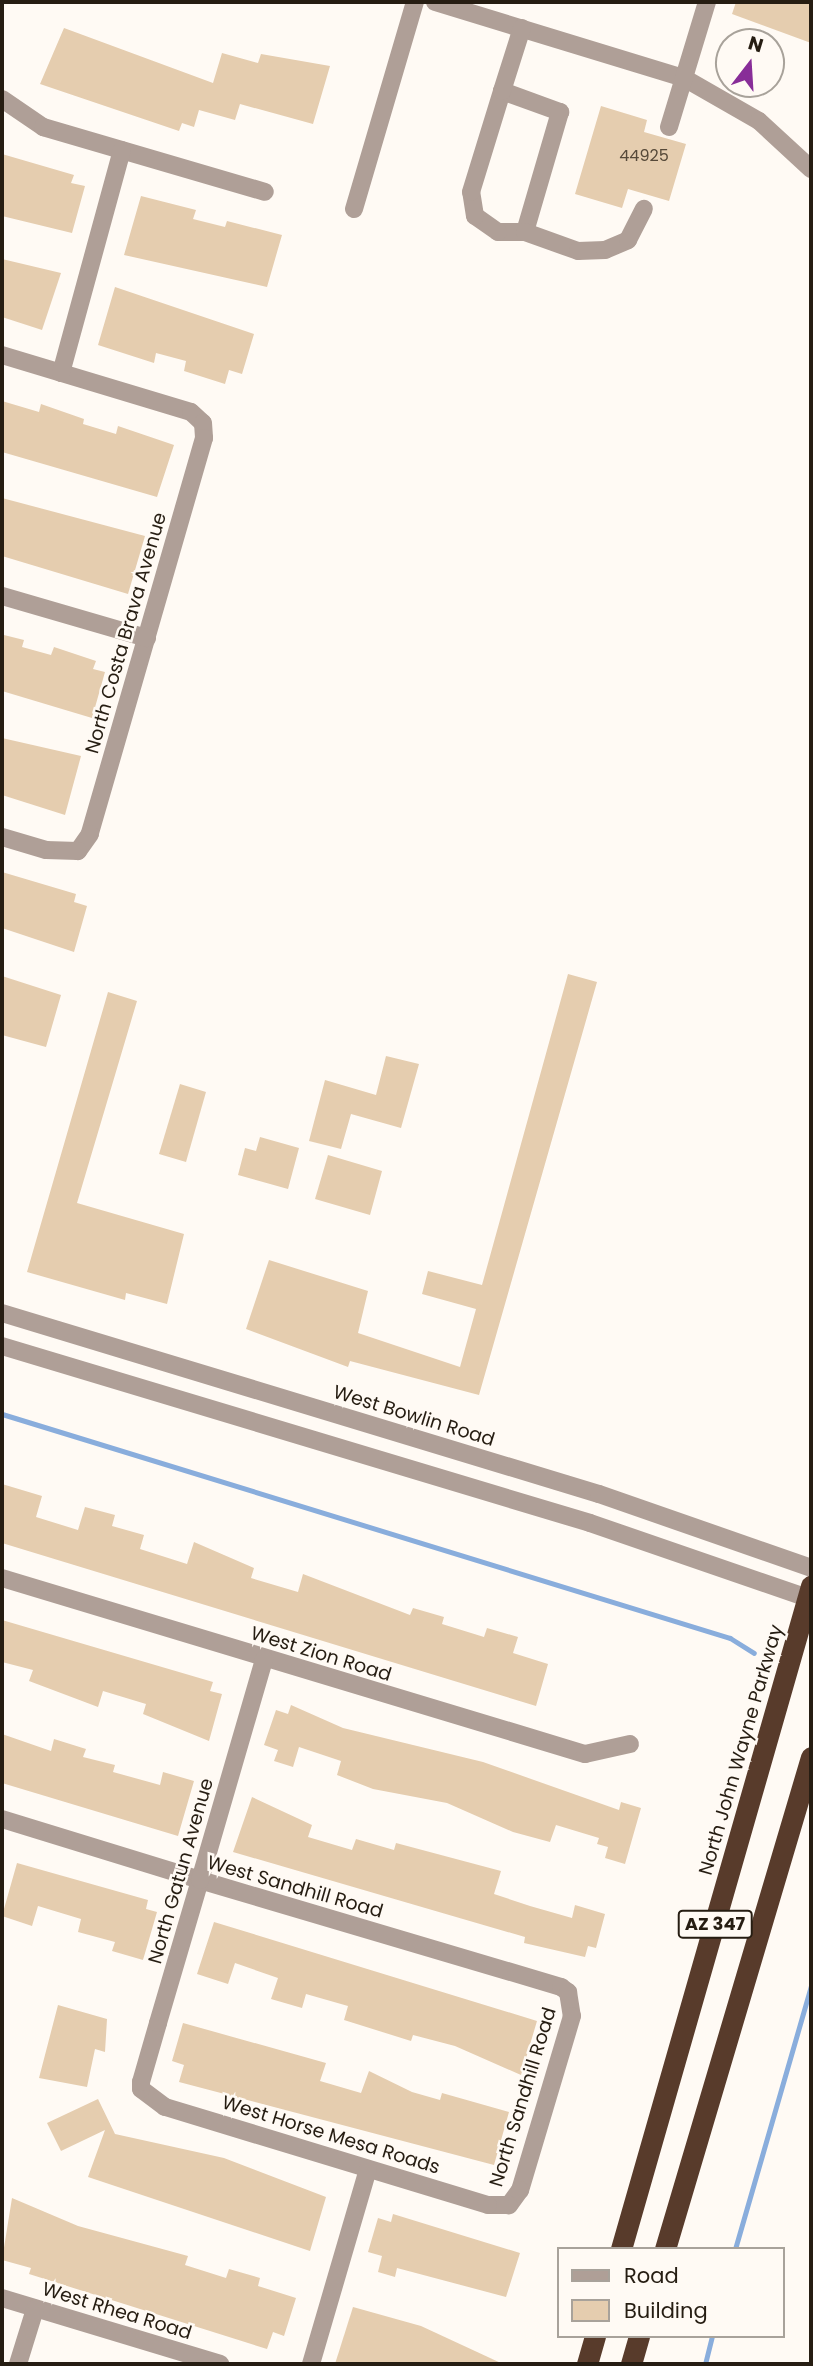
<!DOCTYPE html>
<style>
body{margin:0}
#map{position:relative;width:813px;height:2366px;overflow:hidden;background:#fffaf4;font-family:Poppins,sans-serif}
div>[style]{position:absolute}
.stream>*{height:5px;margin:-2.5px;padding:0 2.5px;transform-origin:2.5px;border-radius:2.5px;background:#89addc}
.building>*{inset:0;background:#e5cdaf}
.minor>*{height:18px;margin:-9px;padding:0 9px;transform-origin:9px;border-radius:9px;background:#af9f97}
.highway>*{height:21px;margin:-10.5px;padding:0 10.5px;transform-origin:10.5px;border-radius:10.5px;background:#583b2b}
span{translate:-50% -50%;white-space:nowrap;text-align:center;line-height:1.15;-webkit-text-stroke:5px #fffaf4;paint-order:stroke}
.number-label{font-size:16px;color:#564939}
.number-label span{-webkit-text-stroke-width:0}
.shield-label span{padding:2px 5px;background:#fffaf4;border:2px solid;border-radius:5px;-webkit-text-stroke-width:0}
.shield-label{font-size:18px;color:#261d12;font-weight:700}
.street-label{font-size:19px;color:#261d12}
.frame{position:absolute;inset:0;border:4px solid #261d12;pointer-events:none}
.legend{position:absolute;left:557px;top:2247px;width:228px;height:91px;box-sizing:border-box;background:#fffaf4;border:2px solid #a8a29a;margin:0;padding:9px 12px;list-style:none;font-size:21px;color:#261d12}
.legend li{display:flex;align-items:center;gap:14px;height:35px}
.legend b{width:35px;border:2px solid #a8a29a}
.north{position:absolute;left:715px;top:28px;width:70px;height:70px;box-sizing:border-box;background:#fffaf4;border:2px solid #a8a29a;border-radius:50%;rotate:17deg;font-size:19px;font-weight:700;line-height:28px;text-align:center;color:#261d12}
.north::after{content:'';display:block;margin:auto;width:24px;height:32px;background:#882d98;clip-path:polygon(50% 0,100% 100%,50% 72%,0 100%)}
</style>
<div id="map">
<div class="stream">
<i style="left:2px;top:1414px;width:762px;rotate:17.1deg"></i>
<i style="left:730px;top:1638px;width:28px;rotate:32deg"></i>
<i style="left:735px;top:2249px;width:274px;rotate:-73.9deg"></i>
<i style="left:705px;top:2364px;width:29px;rotate:-76deg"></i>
</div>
<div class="building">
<i style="clip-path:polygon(736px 2px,811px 2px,811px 43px,732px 14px)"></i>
<i style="clip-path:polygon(64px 28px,213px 83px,222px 53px,258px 63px,261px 54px,330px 66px,313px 124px,240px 104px,235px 120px,199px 110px,194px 127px,182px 123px,179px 131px,40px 84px)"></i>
<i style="clip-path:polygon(601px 106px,647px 120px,644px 132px,686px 144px,669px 201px,628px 189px,622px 208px,575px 194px)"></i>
<i style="clip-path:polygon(2px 154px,74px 175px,71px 183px,85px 186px,72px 233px,2px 216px)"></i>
<i style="clip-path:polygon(141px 196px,196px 210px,193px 219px,225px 227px,227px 221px,282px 235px,267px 287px,124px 255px)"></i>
<i style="clip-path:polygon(2px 259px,61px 273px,42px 330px,2px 317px)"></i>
<i style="clip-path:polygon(115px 287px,254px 334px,242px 374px,229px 370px,225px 384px,184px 371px,186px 361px,156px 353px,154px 363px,98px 345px)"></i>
<i style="clip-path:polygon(2px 401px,39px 412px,41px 404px,84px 419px,83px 424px,116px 434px,118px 426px,174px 445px,157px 497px,2px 452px)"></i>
<i style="clip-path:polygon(2px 498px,145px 536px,128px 594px,2px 556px)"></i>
<i style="clip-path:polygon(4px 635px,24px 640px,22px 647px,51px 655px,54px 647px,96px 661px,93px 669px,105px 672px,92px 718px,2px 691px)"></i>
<i style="clip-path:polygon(2px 738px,81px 756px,65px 815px,2px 795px)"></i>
<i style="clip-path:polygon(2px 872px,76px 894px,74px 902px,87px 906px,74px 952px,2px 928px)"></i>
<i style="clip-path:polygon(568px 974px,597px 982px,479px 1395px,350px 1361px,348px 1367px,246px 1329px,269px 1260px,368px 1291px,358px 1333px,460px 1367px,476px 1309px,422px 1294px,428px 1271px,482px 1285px)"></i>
<i style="clip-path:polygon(2px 976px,61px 995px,46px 1047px,2px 1035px)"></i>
<i style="clip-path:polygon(108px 992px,137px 1001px,77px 1203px,184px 1234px,167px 1304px,126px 1293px,125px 1300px,27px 1272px)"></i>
<i style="clip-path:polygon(386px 1056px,419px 1064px,401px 1128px,351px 1114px,341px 1149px,309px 1141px,325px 1080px,376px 1095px)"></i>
<i style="clip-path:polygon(180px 1084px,206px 1092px,186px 1162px,159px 1154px)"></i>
<i style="clip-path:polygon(260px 1137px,299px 1148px,288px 1189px,238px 1175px,245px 1148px,256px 1151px)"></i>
<i style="clip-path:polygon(328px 1155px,382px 1171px,370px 1215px,315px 1199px)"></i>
<i style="clip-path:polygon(2px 1484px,42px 1496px,36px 1517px,78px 1530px,85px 1507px,115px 1515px,112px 1526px,144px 1535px,140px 1549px,187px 1564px,194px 1542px,254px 1568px,251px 1578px,298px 1592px,303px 1574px,410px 1615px,413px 1608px,444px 1617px,442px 1624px,484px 1637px,487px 1628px,518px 1637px,513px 1653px,548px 1664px,536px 1706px,2px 1543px)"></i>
<i style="clip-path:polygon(2px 1620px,213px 1682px,210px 1691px,222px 1694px,209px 1741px,143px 1714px,146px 1704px,103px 1691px,98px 1707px,29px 1681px,33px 1670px,2px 1662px)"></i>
<i style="clip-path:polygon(291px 1705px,343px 1728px,483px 1762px,619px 1810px,621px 1802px,641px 1808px,625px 1864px,605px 1858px,608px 1847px,597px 1844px,599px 1838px,556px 1825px,550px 1842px,513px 1832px,447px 1803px,373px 1789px,337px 1775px,341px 1761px,299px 1747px,293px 1767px,274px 1761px,278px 1750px,264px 1745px,276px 1710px,288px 1714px)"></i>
<i style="clip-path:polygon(2px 1734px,51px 1751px,54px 1739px,86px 1749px,83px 1757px,115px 1765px,113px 1772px,160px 1785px,163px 1772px,194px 1781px,178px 1836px,2px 1783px)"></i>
<i style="clip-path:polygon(252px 1797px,312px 1825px,308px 1837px,352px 1850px,356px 1839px,394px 1850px,396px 1843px,501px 1871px,494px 1894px,530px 1906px,572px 1918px,575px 1905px,605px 1914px,596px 1948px,588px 1946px,585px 1957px,524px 1943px,525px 1937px,233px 1852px)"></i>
<i style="clip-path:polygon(17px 1863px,148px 1900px,146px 1909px,157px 1912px,143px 1960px,112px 1951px,115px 1942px,78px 1932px,81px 1919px,38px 1906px,32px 1926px,2px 1916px)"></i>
<i style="clip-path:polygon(214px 1922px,537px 2021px,521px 2075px,455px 2046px,413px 2035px,411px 2041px,344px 2020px,348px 2006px,306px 1994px,302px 2008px,271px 1999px,278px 1978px,235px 1963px,228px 1984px,197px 1974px)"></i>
<i style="clip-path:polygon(58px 2005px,107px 2019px,105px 2052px,95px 2049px,87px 2087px,39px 2078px)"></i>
<i style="clip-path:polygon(183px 2023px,326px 2063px,320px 2081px,361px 2093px,369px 2071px,412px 2092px,440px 2100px,442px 2093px,509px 2112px,494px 2165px,179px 2082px,184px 2065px,172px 2061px)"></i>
<i style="clip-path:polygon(98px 2099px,115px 2134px,224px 2158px,326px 2197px,310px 2251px,88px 2177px,105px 2130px,61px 2151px,47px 2123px)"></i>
<i style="clip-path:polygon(12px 2198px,78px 2226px,188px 2256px,185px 2265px,226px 2278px,229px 2269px,260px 2278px,258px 2286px,296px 2298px,284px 2336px,273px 2332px,267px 2349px,29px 2274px,31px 2268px,2px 2260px)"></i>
<i style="clip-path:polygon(393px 2214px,520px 2253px,506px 2297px,397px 2268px,395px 2277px,378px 2272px,382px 2256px,368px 2252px,378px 2218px,391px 2222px)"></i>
<i style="clip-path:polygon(353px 2307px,421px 2326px,503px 2364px,335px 2364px)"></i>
</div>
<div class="minor">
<i style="left:435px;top:2px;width:260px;rotate:17deg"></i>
<i style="left:684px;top:78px;width:86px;rotate:29.8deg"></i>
<i style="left:759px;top:121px;width:71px;rotate:42.7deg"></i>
<i style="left:502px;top:91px;width:62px;rotate:19.9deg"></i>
<i style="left:560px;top:112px;width:125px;rotate:106.3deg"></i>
<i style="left:525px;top:232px;width:27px;rotate:180deg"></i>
<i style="left:498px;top:232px;width:28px;rotate:-145deg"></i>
<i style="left:475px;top:216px;width:24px;rotate:-99deg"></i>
<i style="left:471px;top:192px;width:106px;rotate:-72.9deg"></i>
<i style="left:502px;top:91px;width:66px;rotate:-72.4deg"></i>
<i style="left:2px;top:99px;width:50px;rotate:34.3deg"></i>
<i style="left:43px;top:127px;width:231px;rotate:16.3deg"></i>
<i style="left:669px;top:127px;width:131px;rotate:-73.1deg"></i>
<i style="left:354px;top:209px;width:216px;rotate:-73.6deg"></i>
<i style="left:525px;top:232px;width:56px;rotate:19.7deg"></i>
<i style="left:578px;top:251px;width:27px;rotate:-2deg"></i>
<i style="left:605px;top:250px;width:25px;rotate:-23deg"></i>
<i style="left:628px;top:240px;width:35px;rotate:-63deg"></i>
<i style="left:2px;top:355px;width:197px;rotate:16.8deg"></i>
<i style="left:191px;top:412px;width:16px;rotate:43deg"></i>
<i style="left:203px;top:423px;width:15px;rotate:86deg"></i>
<i style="left:204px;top:438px;width:412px;rotate:106.1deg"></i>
<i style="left:90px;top:834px;width:21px;rotate:125deg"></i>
<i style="left:78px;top:851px;width:32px;rotate:-178deg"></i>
<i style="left:46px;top:850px;width:46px;rotate:-163.5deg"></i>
<i style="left:61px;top:373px;width:231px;rotate:-74.7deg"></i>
<i style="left:2px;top:596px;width:151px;rotate:16.2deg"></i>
<i style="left:2px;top:1313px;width:624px;rotate:16.87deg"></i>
<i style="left:599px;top:1494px;width:225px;rotate:19.2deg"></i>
<i style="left:2px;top:1346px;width:614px;rotate:16.75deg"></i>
<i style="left:590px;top:1523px;width:234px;rotate:19deg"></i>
<i style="left:2px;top:1578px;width:609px;rotate:16.8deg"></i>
<i style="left:585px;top:1754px;width:46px;rotate:-12.5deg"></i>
<i style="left:2px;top:1819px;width:207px;rotate:17.1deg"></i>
<i style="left:200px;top:1880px;width:377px;rotate:16.5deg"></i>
<i style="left:561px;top:1987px;width:9px;rotate:36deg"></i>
<i style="left:568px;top:1992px;width:24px;rotate:81deg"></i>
<i style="left:572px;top:2016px;width:182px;rotate:106.6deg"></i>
<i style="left:520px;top:2190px;width:19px;rotate:126deg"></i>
<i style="left:509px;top:2205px;width:21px;rotate:180deg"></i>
<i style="left:488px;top:2205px;width:338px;rotate:-163.1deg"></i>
<i style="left:165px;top:2107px;width:30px;rotate:-143deg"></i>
<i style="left:141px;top:2089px;width:7px;rotate:-90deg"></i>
<i style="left:141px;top:2082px;width:61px;rotate:-73.9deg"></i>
<i style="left:158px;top:2023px;width:149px;rotate:-73.6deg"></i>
<i style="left:200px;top:1880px;width:230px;rotate:-73.8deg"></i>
<i style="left:2px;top:2298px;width:228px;rotate:16.8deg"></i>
<i style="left:18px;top:2364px;width:58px;rotate:-72.8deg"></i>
<i style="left:311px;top:2364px;width:203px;rotate:-73.7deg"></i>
</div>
<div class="highway">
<i style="left:621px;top:2249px;width:690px;rotate:-74.01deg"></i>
<i style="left:665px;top:2249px;width:513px;rotate:-73.47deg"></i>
<i style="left:587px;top:2364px;width:29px;rotate:-74deg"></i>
<i style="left:631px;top:2364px;width:29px;rotate:-74deg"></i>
</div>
<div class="number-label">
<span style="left:644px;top:156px">44925</span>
</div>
<div class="shield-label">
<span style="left:715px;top:1924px">AZ 347</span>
</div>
<div class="street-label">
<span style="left:126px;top:633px;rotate:-74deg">North Costa Brava Avenue</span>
<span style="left:414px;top:1416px;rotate:17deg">West Bowlin Road</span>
<span style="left:321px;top:1654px;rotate:17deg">West Zion Road</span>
<span style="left:741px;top:1750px;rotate:-74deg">North John Wayne Parkway</span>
<span style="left:181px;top:1871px;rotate:-74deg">North Gatun Avenue</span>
<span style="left:295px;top:1887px;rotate:16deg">West Sandhill Road</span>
<span style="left:523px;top:2097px;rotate:-73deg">North Sandhill Road</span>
<span style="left:331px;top:2135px;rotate:17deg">West Horse Mesa Roads</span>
<span style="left:117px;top:2311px;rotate:17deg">West Rhea Road</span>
</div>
<div class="frame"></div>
<ul class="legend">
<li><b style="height:9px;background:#af9f97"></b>Road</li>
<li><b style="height:19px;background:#e5cdaf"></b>Building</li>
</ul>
<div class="north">N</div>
</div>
